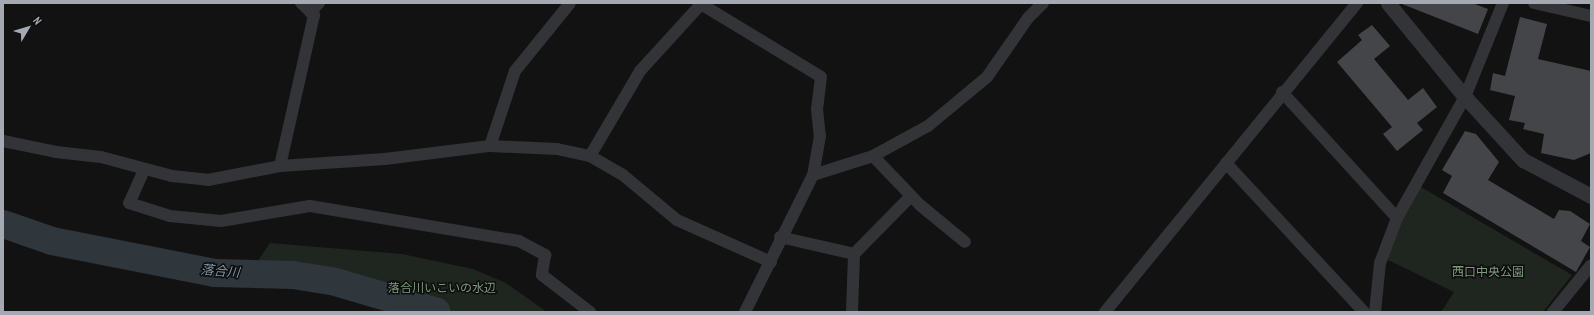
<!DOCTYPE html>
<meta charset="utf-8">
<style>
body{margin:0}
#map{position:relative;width:1594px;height:315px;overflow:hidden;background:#121213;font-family:"PT Sans Narrow","Noto Sans JP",sans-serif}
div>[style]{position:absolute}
.green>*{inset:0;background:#1f251f}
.river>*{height:28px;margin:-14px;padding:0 14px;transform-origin:14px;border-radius:14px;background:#2f373c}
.building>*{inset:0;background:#444548}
.minor>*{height:12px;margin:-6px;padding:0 6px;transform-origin:6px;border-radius:6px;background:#333438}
.tertiary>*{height:15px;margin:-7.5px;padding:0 7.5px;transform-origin:7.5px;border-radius:7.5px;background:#333438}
span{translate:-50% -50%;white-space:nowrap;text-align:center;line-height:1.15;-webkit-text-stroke:3px #0d0d0e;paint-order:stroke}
.park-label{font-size:12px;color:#7f9b7e}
.water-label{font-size:13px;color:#8099a9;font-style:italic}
.frame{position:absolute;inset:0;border:4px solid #a5aab2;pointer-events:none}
.north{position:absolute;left:8px;top:8px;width:40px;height:40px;-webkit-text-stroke:3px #0d0d0e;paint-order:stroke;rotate:52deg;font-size:11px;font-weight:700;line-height:16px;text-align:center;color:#a5aab2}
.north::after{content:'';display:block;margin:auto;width:14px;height:18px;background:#a5aab2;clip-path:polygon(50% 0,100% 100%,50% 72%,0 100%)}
</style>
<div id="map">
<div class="green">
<i style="clip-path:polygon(1421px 187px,1572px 275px,1543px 312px,1441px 312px,1454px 292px,1386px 259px,1402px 221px)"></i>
<i style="clip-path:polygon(270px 243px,402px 254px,473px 269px,506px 283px,547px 312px,437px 312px,359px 287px,293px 275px,249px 274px)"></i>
</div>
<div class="river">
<i style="left:3px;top:224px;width:52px;rotate:19.1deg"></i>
<i style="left:52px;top:241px;width:166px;rotate:11.1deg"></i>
<i style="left:215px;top:273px;width:78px;rotate:1.5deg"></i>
<i style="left:293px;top:275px;width:39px;rotate:9deg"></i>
<i style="left:332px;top:281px;width:109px;rotate:16.4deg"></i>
</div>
<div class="building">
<i style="clip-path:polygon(1472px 3px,1488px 9px,1478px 34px,1402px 4px)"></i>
<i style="clip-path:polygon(1520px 17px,1547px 24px,1538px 59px,1591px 71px,1591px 153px,1574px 160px,1541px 153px,1544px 134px,1523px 129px,1525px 123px,1509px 120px,1515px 96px,1490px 90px,1493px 73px,1505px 76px)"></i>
<i style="clip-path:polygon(1372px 25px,1390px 46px,1374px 59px,1408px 100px,1423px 88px,1437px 107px,1417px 123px,1423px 130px,1397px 151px,1383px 134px,1392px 127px,1337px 62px,1362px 40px,1358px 35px)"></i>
<i style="clip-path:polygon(1465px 131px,1476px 134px,1499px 162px,1488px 180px,1554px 219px,1559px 210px,1570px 211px,1590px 224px,1581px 241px,1590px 247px,1576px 272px,1443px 193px,1452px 176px,1442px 170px)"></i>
</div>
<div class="minor">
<i style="left:1534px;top:3px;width:58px;rotate:12.8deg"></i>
<i style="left:701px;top:4px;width:140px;rotate:31.3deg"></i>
<i style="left:821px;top:77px;width:32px;rotate:97deg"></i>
<i style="left:817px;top:109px;width:27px;rotate:84deg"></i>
<i style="left:820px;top:136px;width:40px;rotate:100deg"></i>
<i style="left:310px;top:12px;width:13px;rotate:-45deg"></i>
<i style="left:1282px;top:92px;width:171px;rotate:47.6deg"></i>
<i style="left:3px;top:141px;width:54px;rotate:11.7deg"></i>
<i style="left:56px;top:152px;width:45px;rotate:6.3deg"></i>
<i style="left:101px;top:157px;width:73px;rotate:15deg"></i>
<i style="left:172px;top:176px;width:36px;rotate:6deg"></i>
<i style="left:208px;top:180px;width:73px;rotate:-11deg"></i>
<i style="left:280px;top:166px;width:105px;rotate:-3.8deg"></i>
<i style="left:385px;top:159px;width:106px;rotate:-7.1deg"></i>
<i style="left:490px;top:146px;width:67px;rotate:2.6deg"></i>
<i style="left:557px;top:149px;width:34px;rotate:12deg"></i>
<i style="left:590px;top:156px;width:38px;rotate:30deg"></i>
<i style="left:623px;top:175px;width:70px;rotate:39.8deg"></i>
<i style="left:677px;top:220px;width:103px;rotate:24.1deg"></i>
<i style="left:490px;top:146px;width:79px;rotate:-71.6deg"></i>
<i style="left:515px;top:71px;width:87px;rotate:-51deg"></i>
<i style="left:590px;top:156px;width:99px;rotate:-59.5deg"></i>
<i style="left:640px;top:71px;width:92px;rotate:-47.6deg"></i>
<i style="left:873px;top:156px;width:68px;rotate:46.2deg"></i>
<i style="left:920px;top:205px;width:58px;rotate:39.4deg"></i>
<i style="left:1226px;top:163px;width:203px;rotate:47.2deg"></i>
<i style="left:280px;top:166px;width:155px;rotate:-77.3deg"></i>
<i style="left:314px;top:15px;width:18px;rotate:-137deg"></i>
<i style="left:144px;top:170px;width:36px;rotate:114deg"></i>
<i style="left:129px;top:203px;width:43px;rotate:17.6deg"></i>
<i style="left:170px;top:216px;width:51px;rotate:5.6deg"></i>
<i style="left:221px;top:221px;width:90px;rotate:-9.6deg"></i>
<i style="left:310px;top:206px;width:212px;rotate:9.5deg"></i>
<i style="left:519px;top:241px;width:30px;rotate:28deg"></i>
<i style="left:545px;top:255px;width:20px;rotate:99deg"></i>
<i style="left:542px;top:275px;width:61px;rotate:37.6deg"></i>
<i style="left:780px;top:237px;width:76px;rotate:12.9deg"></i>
<i style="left:745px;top:312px;width:153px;rotate:-63.6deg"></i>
<i style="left:813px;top:175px;width:63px;rotate:-17.6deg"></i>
<i style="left:873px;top:156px;width:63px;rotate:-28.6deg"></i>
<i style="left:928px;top:126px;width:77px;rotate:-39.7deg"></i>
<i style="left:987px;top:77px;width:72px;rotate:-55.2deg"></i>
<i style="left:1028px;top:18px;width:21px;rotate:-45deg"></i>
<i style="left:852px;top:312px;width:58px;rotate:-88deg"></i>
<i style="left:854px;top:254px;width:81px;rotate:-45.5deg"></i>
<i style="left:1105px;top:312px;width:399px;rotate:-50.8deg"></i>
<i style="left:1375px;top:312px;width:49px;rotate:-84.2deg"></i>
<i style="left:1380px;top:263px;width:48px;rotate:-69.3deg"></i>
<i style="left:1397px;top:218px;width:139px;rotate:-60.7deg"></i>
<i style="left:1465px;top:97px;width:101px;rotate:-68deg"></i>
<i style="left:1553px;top:312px;width:60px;rotate:-51deg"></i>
</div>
<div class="tertiary">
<i style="left:1388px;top:3px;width:122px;rotate:50.7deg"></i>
<i style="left:1465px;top:97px;width:86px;rotate:47.4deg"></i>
<i style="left:1523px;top:160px;width:77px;rotate:27.9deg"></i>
</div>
<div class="park-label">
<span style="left:1488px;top:272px">西口中央公園</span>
<span style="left:442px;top:288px">落合川いこいの水辺</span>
</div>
<div class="water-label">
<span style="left:220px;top:272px;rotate:5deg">落合川</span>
</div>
<div class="frame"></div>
<div class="north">N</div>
</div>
